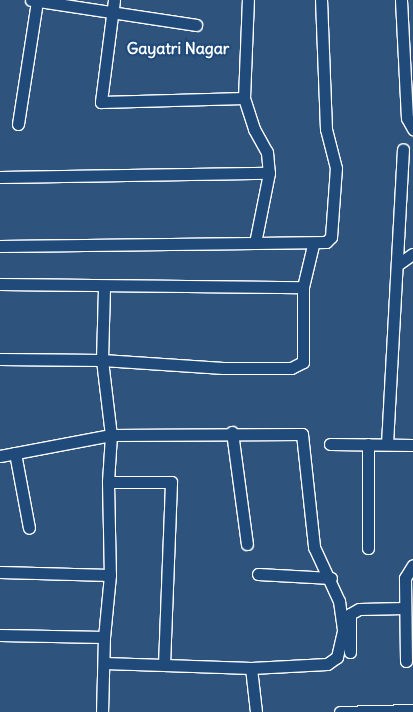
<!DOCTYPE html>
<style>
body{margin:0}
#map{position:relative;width:413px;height:712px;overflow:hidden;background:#2e537d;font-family:Delius,sans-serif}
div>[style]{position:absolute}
.roads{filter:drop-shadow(1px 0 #fff) drop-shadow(-1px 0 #fff) drop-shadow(0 1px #fff) drop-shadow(0 -1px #fff)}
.minor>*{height:11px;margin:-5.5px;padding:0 5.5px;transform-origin:5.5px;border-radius:5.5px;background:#1f4a7a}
span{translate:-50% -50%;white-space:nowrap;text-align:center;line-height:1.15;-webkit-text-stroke:4.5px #1f4a7a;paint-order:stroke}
.neighbourhood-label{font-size:16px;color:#fff;font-weight:700}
</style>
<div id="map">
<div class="roads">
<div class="minor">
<i style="left:31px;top:0;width:167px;rotate:8.6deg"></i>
<i style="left:114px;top:0;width:103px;rotate:97.3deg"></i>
<i style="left:101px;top:102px;width:143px;rotate:-1.6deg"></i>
<i style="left:244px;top:98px;width:33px;rotate:72deg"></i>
<i style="left:254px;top:129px;width:26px;rotate:61deg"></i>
<i style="left:267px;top:152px;width:21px;rotate:85deg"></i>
<i style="left:401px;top:0;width:118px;rotate:87.1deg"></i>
<i style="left:407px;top:118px;width:13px;rotate:61deg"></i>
<i style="left:244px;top:98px;width:98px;rotate:-87.7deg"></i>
<i style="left:18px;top:124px;width:124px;rotate:-81.2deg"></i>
<i style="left:0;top:177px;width:269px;rotate:-0.9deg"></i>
<i style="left:269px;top:173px;width:71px;rotate:101.3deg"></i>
<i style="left:255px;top:243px;width:71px;rotate:-0.8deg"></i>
<i style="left:326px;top:242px;width:7px;rotate:-45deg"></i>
<i style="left:331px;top:237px;width:69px;rotate:-85.9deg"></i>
<i style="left:336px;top:168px;width:40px;rotate:-104.4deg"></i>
<i style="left:326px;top:129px;width:129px;rotate:-92.2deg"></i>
<i style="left:0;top:246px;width:255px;rotate:-0.7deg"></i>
<i style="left:397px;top:265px;width:19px;rotate:-35deg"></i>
<i style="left:0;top:284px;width:303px;rotate:0.6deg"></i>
<i style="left:303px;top:287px;width:75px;rotate:90deg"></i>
<i style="left:303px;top:362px;width:13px;rotate:153deg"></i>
<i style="left:291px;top:368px;width:68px;rotate:180deg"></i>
<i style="left:223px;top:368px;width:121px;rotate:-176.2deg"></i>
<i style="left:102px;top:360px;width:73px;rotate:-88.4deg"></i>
<i style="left:303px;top:287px;width:43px;rotate:-76.6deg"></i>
<i style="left:0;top:359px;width:102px;rotate:0.6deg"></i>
<i style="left:102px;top:360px;width:76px;rotate:83.2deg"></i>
<i style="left:111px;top:435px;width:47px;rotate:93.7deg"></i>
<i style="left:108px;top:482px;width:93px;rotate:88.8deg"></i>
<i style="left:110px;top:575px;width:62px;rotate:95.5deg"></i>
<i style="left:232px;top:432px;width:113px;rotate:82.4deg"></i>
<i style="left:330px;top:444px;width:83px;rotate:0.7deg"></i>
<i style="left:387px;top:444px;width:295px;rotate:-86.9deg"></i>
<i style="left:15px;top:453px;width:76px;rotate:79.4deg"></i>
<i style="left:0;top:456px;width:113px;rotate:-10.7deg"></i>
<i style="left:111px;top:435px;width:191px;rotate:-0.3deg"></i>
<i style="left:302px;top:434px;width:114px;rotate:83.9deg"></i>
<i style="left:314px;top:547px;width:60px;rotate:65.2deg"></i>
<i style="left:339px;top:601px;width:30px;rotate:82deg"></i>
<i style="left:343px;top:631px;width:27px;rotate:103deg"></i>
<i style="left:337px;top:657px;width:12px;rotate:145deg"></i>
<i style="left:327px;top:664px;width:76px;rotate:177deg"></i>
<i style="left:251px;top:668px;width:87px;rotate:-178deg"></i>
<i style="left:164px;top:665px;width:183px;rotate:-87.8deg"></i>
<i style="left:171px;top:482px;width:63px;rotate:180deg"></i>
<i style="left:368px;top:548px;width:104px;rotate:-90deg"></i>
<i style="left:0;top:572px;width:110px;rotate:1.6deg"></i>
<i style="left:258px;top:574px;width:73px;rotate:3.1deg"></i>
<i style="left:0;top:635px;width:104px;rotate:1.1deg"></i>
<i style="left:104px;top:637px;width:75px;rotate:91.5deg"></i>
<i style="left:350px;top:652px;width:38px;rotate:-90deg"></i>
<i style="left:350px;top:614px;width:10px;rotate:-29deg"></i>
<i style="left:359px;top:609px;width:46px;rotate:-1.2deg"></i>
<i style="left:406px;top:661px;width:83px;rotate:-90.7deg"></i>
<i style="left:405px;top:578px;width:15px;rotate:-58deg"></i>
<i style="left:104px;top:663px;width:60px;rotate:1.9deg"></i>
<i style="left:251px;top:668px;width:44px;rotate:83.5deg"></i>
<i style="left:340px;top:712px;width:73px;rotate:-1.6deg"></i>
</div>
</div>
<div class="neighbourhood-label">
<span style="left:178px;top:48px">Gayatri Nagar</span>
</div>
</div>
